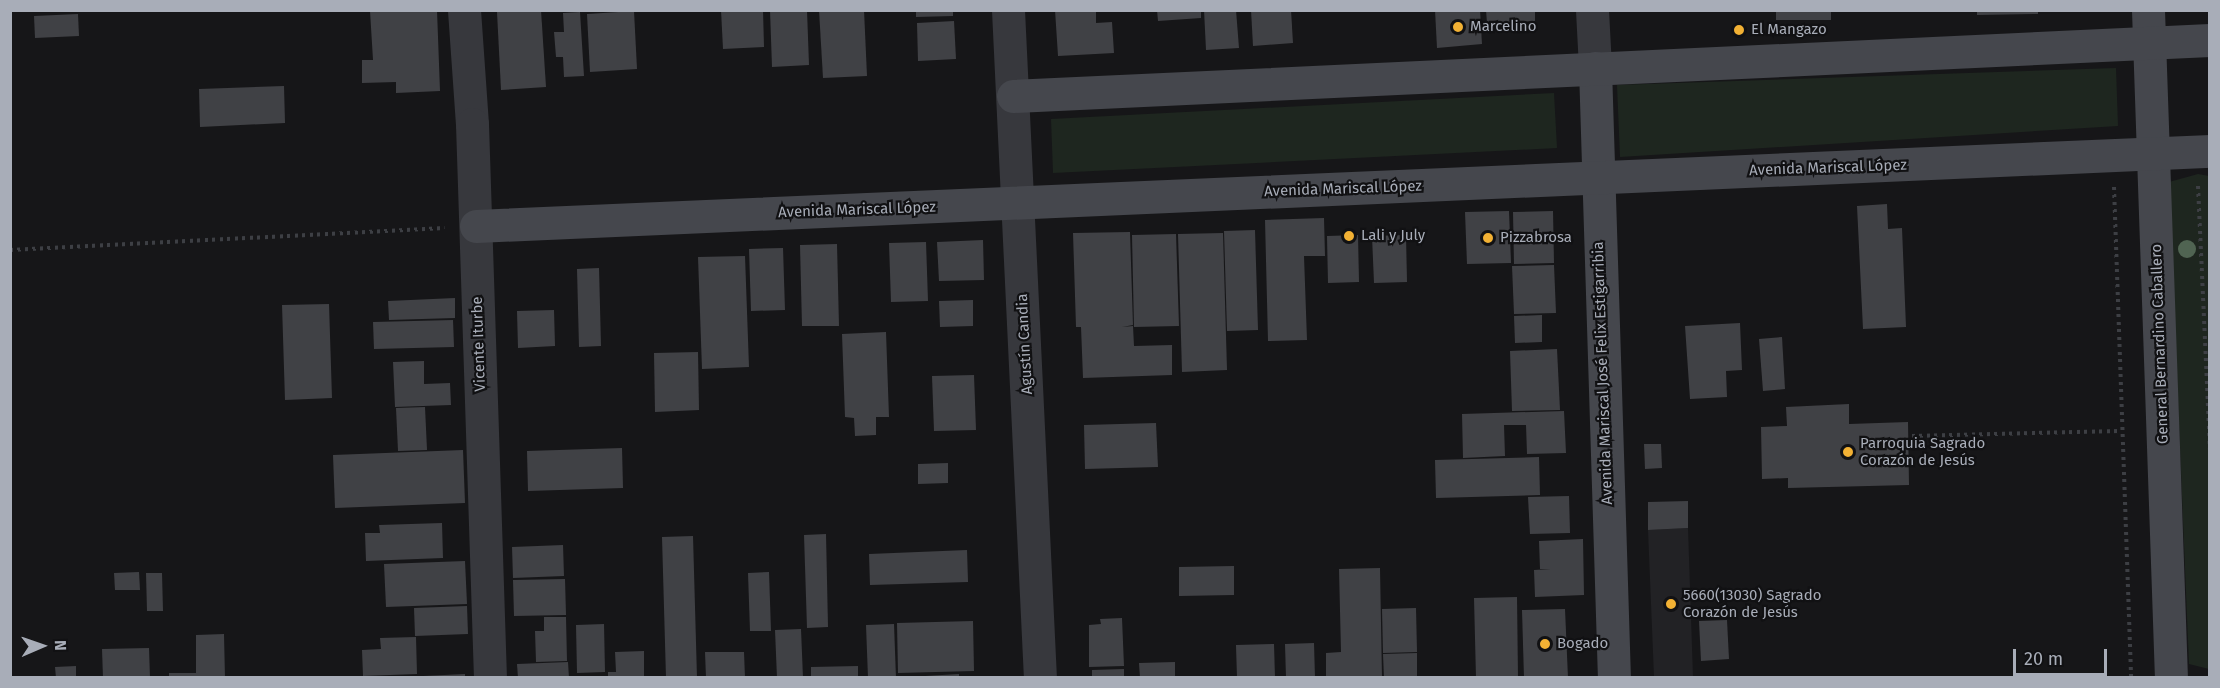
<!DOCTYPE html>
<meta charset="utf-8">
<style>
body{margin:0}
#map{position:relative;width:2220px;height:688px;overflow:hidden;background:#161618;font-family:"Fira Sans",sans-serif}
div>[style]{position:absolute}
.built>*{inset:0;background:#222225}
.green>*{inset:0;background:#1e261f}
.building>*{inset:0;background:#404145}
.path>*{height:4px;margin-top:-2px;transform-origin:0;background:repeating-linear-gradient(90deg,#3d3f44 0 3px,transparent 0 7.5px)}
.street>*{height:33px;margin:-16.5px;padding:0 16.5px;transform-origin:16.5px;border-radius:16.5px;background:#37383d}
.secondary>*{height:33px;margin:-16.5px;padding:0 16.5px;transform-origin:16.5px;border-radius:16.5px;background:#45474d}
.trees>*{width:18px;height:18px;margin:-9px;border-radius:50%;background:#506452}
.dots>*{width:16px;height:16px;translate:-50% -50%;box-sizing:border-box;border:3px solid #111113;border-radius:50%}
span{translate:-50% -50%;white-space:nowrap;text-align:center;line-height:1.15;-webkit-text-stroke:4.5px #111113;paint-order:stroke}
.poi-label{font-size:15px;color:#a8adb8}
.left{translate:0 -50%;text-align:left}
.street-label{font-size:15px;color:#a8adb8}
.frame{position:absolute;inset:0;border:12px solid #a8adb8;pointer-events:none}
.north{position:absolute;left:12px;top:616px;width:60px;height:60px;-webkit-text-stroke:4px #111113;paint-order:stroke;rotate:88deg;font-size:16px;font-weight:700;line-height:24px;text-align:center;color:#a8adb8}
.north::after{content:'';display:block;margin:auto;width:21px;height:27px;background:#a8adb8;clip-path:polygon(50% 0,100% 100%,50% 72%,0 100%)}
.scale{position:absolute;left:2013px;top:649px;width:94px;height:27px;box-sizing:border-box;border:3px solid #a8adb8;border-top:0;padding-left:8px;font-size:18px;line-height:21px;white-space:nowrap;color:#a8adb8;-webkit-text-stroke:4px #111113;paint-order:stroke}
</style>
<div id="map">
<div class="built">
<i style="clip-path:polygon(1688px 528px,1693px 677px,1654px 677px,1648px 530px)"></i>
</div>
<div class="green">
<i style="clip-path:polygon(2116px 68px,2118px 126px,1620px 157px,1617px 85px)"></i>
<i style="clip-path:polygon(1554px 93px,1557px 148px,1053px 173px,1051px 119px)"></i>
<i style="clip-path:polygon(2198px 174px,2209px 176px,2209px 669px,2189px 664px,2169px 182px)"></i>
</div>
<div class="building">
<i style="clip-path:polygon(437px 10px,440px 91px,396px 93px,396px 82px,362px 83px,362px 60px,373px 60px,370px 11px)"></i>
<i style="clip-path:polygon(541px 10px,546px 87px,501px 90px,497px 12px)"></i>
<i style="clip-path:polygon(721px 10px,763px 10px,764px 47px,723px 49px)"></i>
<i style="clip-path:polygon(770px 10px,807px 10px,809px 65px,772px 67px)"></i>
<i style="clip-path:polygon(819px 10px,864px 10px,867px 76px,823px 78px)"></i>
<i style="clip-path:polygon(916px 10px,953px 10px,953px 16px,916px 17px)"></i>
<i style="clip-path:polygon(1055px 10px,1096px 10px,1096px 23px,1112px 22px,1114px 53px,1058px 56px)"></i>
<i style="clip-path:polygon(1157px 10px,1201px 10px,1201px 18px,1158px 21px)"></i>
<i style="clip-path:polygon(1204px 10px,1236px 10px,1239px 48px,1206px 50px)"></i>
<i style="clip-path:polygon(1251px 10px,1291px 10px,1293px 43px,1253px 46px)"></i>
<i style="clip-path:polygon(1435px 10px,1480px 10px,1482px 44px,1437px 48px)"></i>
<i style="clip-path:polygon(1486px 10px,1535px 10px,1535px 21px,1487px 23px)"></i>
<i style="clip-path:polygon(1776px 10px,1831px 10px,1831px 20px,1776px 20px)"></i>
<i style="clip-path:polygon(1977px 10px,2038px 10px,2038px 14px,1977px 15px)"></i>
<i style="clip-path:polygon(634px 11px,637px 69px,590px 72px,587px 14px)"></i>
<i style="clip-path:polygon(580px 12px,584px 76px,564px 77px,563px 57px,556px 57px,554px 32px,564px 32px,563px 13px)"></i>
<i style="clip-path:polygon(78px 14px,79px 36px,35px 38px,34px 16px)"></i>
<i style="clip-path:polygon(954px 21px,956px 59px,918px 61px,917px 23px)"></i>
<i style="clip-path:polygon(284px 86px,285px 123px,200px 127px,199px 89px)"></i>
<i style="clip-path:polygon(1887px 204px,1888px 229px,1902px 228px,1906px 327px,1863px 329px,1857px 206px)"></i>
<i style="clip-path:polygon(1509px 211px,1511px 263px,1467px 264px,1465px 212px)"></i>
<i style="clip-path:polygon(1553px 211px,1554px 263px,1514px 264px,1513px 212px)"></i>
<i style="clip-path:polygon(1324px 218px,1325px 256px,1304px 256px,1307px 340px,1268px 341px,1265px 220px)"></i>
<i style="clip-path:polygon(1255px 230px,1258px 330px,1227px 331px,1224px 231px)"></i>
<i style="clip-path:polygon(1130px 232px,1133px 325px,1122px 327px,1133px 326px,1134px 346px,1172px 345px,1172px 375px,1083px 378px,1081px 327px,1076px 327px,1073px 233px)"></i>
<i style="clip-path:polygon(1223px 233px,1227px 370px,1182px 372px,1178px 234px)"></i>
<i style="clip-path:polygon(1176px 234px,1179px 326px,1134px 327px,1132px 235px)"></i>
<i style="clip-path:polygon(1358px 235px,1359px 282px,1328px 283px,1327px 236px)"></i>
<i style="clip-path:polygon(1406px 235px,1407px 282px,1374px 283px,1372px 236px)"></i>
<i style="clip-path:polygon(983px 240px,984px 280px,939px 281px,937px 242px)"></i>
<i style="clip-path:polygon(926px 242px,928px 301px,891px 302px,889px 243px)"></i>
<i style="clip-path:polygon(837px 244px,839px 326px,802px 326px,800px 245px)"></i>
<i style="clip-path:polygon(783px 248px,785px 310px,751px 311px,749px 249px)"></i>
<i style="clip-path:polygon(745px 256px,749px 367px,702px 369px,698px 257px)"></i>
<i style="clip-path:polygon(1554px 265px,1556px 313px,1514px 314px,1512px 266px)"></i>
<i style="clip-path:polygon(599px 268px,601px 346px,579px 347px,577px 269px)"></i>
<i style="clip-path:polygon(455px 298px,455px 318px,389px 320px,388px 301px)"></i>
<i style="clip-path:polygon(973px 300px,973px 326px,940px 327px,939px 301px)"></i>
<i style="clip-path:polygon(329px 304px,332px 398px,285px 400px,282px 305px)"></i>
<i style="clip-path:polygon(554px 310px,555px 346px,518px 348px,517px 311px)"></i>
<i style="clip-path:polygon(1542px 315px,1542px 342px,1515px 343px,1514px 316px)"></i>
<i style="clip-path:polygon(453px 320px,454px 347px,374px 349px,373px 322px)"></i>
<i style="clip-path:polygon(1740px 323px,1742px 370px,1726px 371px,1727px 397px,1690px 399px,1685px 326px)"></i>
<i style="clip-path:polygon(886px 332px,889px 417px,876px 417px,876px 435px,855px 436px,854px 418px,845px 417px,842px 334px)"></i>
<i style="clip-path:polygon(1782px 337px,1785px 389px,1763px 391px,1759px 339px)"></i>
<i style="clip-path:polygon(1557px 349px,1560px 410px,1512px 411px,1510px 351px)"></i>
<i style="clip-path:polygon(698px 352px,699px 410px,655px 412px,654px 353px)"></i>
<i style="clip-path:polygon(424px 361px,424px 384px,450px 383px,451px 405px,395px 407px,393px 362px)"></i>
<i style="clip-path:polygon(974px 375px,976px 430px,934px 431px,932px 376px)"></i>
<i style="clip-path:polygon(1849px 404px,1849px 424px,1908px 422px,1909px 485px,1788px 488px,1788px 478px,1762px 479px,1761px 427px,1787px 426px,1786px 407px)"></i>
<i style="clip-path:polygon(425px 407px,427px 450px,398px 451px,396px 408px)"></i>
<i style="clip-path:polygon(1564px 411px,1566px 453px,1527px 454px,1526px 425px,1504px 425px,1505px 456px,1463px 458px,1462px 414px)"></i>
<i style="clip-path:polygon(1156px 423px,1158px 467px,1085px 469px,1084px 425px)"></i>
<i style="clip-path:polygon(1644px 444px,1661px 444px,1662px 468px,1645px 469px)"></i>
<i style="clip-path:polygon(622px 448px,623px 488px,528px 491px,527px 451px)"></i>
<i style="clip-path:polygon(463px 450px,465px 503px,335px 508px,333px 455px)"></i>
<i style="clip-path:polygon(1539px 457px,1540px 495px,1436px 498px,1435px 460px)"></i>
<i style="clip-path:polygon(948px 463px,948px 483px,918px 484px,918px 464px)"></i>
<i style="clip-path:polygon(1569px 496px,1570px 533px,1530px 534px,1528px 497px)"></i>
<i style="clip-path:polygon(1688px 501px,1688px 528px,1648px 530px,1648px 502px)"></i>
<i style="clip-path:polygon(442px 523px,443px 558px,366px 561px,365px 533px,380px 533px,379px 525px)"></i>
<i style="clip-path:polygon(826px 534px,828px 627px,807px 628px,804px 535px)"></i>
<i style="clip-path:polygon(693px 536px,697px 678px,666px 678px,662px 537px)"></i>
<i style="clip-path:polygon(1583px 539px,1584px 595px,1535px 597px,1534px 570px,1551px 569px,1540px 569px,1539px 541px)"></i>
<i style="clip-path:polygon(563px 545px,564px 576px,513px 578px,512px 547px)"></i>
<i style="clip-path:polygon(967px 550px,968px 582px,870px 585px,869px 554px)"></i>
<i style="clip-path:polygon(465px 561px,467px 604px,386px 607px,384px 564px)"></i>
<i style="clip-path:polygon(1234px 566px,1234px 595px,1179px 596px,1179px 567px)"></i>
<i style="clip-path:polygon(1380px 568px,1382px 678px,1326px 678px,1326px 653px,1341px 652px,1339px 569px)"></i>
<i style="clip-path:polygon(139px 572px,140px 590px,115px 590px,114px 573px)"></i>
<i style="clip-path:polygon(769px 572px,771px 631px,750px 631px,748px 573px)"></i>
<i style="clip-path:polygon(146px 573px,162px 573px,163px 611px,147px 611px)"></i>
<i style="clip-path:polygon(565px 579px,566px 615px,514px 616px,513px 580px)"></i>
<i style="clip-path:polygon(1517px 597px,1518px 678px,1476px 678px,1474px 598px)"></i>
<i style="clip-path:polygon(467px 606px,468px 634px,415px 636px,414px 608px)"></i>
<i style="clip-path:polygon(1416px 608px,1417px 652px,1383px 653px,1382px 609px)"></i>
<i style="clip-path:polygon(1565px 609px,1568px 678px,1524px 678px,1522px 610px)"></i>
<i style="clip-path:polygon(544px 617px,566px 617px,567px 661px,536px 662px,535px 631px,544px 631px)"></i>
<i style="clip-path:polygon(1122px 618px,1124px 666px,1089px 667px,1089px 625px,1101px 624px,1100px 619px)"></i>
<i style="clip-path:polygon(1727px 620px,1729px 659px,1701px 661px,1699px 621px)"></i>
<i style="clip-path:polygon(973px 621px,974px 671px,898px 673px,897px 623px)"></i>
<i style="clip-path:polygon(604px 624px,605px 672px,577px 673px,576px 625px)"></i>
<i style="clip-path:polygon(894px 624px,896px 678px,868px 678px,866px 625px)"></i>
<i style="clip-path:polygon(801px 629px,803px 678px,777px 678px,775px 630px)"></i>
<i style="clip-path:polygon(224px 634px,225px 678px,169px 678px,169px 673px,196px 673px,196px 635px)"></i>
<i style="clip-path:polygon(416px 637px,417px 674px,363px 676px,362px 650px,381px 649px,380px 638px)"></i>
<i style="clip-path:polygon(1314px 643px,1315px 678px,1286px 678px,1285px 644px)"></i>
<i style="clip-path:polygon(1274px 644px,1275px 678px,1237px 678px,1236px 645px)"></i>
<i style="clip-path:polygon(149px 648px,150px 678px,103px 678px,102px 649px)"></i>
<i style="clip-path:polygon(644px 651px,644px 678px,608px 678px,608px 672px,616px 672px,615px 652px)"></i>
<i style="clip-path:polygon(705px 652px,744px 652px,745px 678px,706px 678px)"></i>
<i style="clip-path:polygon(1417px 653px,1417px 678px,1384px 678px,1383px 654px)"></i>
<i style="clip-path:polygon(568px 662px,569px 678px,518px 678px,517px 664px)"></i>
<i style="clip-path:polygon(1175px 662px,1175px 678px,1140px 678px,1139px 663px)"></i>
<i style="clip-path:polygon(76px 666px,76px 678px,56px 678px,55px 667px)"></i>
<i style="clip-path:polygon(858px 666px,858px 678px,811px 678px,811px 667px)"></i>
<i style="clip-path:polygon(1124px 669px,1124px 678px,1092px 678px,1092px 670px)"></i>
<i style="clip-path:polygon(465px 674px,465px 678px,423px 678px,423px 676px)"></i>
<i style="clip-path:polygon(959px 674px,959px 678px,925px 678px,925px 676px)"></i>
</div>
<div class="path">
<i style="left:2198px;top:186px;width:265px;rotate:87.4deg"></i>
<i style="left:2114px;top:187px;width:491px;rotate:88deg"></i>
<i style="left:10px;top:250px;width:435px;rotate:-2.9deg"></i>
<i style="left:1912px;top:436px;width:208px;rotate:-1.4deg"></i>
</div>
<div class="street">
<i style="left:464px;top:10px;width:114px;rotate:86deg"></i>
<i style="left:472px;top:124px;width:554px;rotate:88.14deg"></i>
<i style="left:1008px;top:10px;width:669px;rotate:87.26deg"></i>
<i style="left:1592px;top:10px;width:58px;rotate:87deg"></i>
</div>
<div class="secondary">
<i style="left:2148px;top:10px;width:668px;rotate:88.03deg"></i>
<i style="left:1595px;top:68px;width:610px;rotate:88.22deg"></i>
<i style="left:1013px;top:96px;width:1198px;rotate:-2.68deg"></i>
<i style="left:476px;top:226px;width:1736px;rotate:-2.48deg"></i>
</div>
<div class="trees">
<i style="left:2187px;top:249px"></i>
</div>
<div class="dots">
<i style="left:1458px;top:27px;background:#f2b134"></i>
<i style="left:1739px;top:30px;background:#f2b134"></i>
<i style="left:1349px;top:236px;background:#f2b134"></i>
<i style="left:1488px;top:238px;background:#f2b134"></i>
<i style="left:1848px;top:452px;background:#f2b134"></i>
<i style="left:1671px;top:604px;background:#f2b134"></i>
<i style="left:1545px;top:644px;background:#f2b134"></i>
</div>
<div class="poi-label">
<span class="left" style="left:1470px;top:27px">Marcelino</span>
<span class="left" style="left:1751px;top:30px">El Mangazo</span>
<span class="left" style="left:1361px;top:236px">Lali y July</span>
<span class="left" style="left:1500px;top:238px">Pizzabrosa</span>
<span class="left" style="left:1860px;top:452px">Parroquia Sagrado<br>Corazón de Jesús</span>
<span class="left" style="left:1683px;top:604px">5660(13030) Sagrado<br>Corazón de Jesús</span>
<span class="left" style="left:1557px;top:644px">Bogado</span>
</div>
<div class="street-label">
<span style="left:1828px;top:168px;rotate:-2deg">Avenida Mariscal López</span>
<span style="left:1343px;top:189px;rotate:-2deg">Avenida Mariscal López</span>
<span style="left:857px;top:210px;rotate:-2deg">Avenida Mariscal López</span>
<span style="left:479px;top:344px;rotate:-92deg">Vicente Iturbe</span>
<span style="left:1025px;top:344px;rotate:-93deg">Agustín Candia</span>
<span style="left:2160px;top:344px;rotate:-92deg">General Bernardino Caballero</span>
<span style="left:1603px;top:373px;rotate:-92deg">Avenida Mariscal José Felix Estigarribia</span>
</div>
<div class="frame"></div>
<div class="north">N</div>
<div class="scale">20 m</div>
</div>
